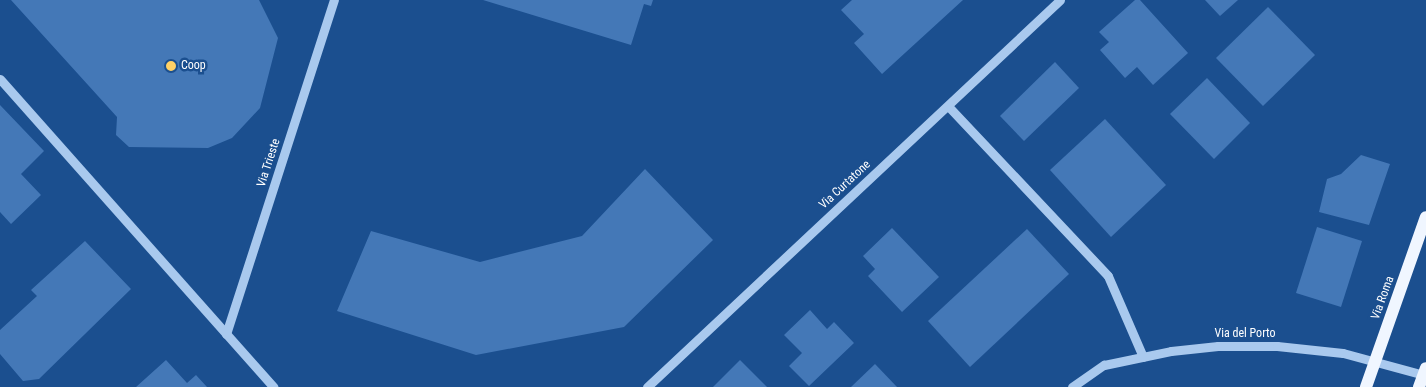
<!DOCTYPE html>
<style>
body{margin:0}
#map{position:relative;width:1426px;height:387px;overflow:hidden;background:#1b4f8f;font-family:"Roboto Condensed",sans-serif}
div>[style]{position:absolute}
.building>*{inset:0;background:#4478b7}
.minor>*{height:9px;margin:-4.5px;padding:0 4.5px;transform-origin:4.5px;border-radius:4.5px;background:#a9c9ee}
.major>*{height:12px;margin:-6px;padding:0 6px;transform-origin:6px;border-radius:6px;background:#f0f6ff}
.dots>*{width:14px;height:14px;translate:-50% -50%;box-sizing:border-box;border:2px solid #1b4f8f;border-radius:50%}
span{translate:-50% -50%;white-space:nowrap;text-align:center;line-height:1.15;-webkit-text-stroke:5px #1b4f8f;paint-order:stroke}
.poi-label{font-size:12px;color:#fff}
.left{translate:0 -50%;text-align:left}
.street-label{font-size:12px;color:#fff}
</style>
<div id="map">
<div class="building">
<i style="clip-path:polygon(11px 0,259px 0,278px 38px,260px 108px,232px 138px,208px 148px,129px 147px,116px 135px,117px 117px)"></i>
<i style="clip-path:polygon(483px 0,653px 0,651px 6px,644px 4px,631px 45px)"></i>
<i style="clip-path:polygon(852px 0,963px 0,882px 74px,854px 43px,864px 34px,841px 10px)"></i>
<i style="clip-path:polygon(1135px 0,1140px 0,1188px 53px,1153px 85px,1137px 67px,1125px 78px,1100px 50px,1109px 42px,1099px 32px)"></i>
<i style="clip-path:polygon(1205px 0,1238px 0,1220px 16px)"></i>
<i style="clip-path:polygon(1268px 7px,1315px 55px,1263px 106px,1216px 58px)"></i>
<i style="clip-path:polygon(1055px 62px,1079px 88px,1024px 141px,1000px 116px)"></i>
<i style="clip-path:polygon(1207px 78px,1250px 123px,1214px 159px,1170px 114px)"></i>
<i style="clip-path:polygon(0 105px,44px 151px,21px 174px,41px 195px,11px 224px,0 212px)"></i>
<i style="clip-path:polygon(1105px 119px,1166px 185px,1111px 237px,1050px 170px)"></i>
<i style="clip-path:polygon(1361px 155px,1390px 164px,1369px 225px,1319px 212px,1327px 179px,1341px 174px)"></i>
<i style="clip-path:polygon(645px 169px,713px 240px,624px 327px,476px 355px,337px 311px,371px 231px,480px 262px,582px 236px)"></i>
<i style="clip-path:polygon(1317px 227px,1362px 241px,1341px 307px,1296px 293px)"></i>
<i style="clip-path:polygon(892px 228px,939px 277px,902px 312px,868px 276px,875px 269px,863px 256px)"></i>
<i style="clip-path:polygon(1027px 229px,1069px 274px,970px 367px,928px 321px)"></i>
<i style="clip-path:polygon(85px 241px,131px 289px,39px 379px,23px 381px,0 354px,0 330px,37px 296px,31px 290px)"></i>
<i style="clip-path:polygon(810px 310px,827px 329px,834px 322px,854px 343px,809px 386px,789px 366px,802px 353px,784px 335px)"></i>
<i style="clip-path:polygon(166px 360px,187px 383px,196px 375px,207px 387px,136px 387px)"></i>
<i style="clip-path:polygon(740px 360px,767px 387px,713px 387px)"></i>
<i style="clip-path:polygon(875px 364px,897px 387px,851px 387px)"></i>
</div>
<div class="minor">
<i style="left:0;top:79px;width:412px;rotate:48.4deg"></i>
<i style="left:948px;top:106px;width:233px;rotate:46.7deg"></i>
<i style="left:1108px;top:276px;width:88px;rotate:66.6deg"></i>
<i style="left:226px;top:334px;width:351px;rotate:-72.1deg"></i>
<i style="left:647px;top:387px;width:566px;rotate:-43.14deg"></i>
<i style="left:1072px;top:387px;width:39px;rotate:-35deg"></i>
<i style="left:1104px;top:365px;width:68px;rotate:-11.8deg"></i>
<i style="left:1171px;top:351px;width:47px;rotate:-6.1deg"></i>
<i style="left:1218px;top:346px;width:59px"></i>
<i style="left:1277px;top:346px;width:66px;rotate:6.1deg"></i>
<i style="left:1343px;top:353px;width:84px;rotate:15.2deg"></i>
</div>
<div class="major">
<i style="left:1366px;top:387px;width:180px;rotate:-70.6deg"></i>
<i style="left:1419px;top:387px;width:20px;rotate:-70deg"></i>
</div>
<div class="dots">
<i style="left:171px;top:66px;background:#ffd166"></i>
</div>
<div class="poi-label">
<span class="left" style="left:181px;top:66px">Coop</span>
</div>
<div class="street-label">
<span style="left:269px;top:163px;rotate:-72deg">Via Trieste</span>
<span style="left:845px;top:185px;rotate:-43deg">Via Curtatone</span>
<span style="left:1383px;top:298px;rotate:-70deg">Via Roma</span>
<span style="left:1245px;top:334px">Via del Porto</span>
</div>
</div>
